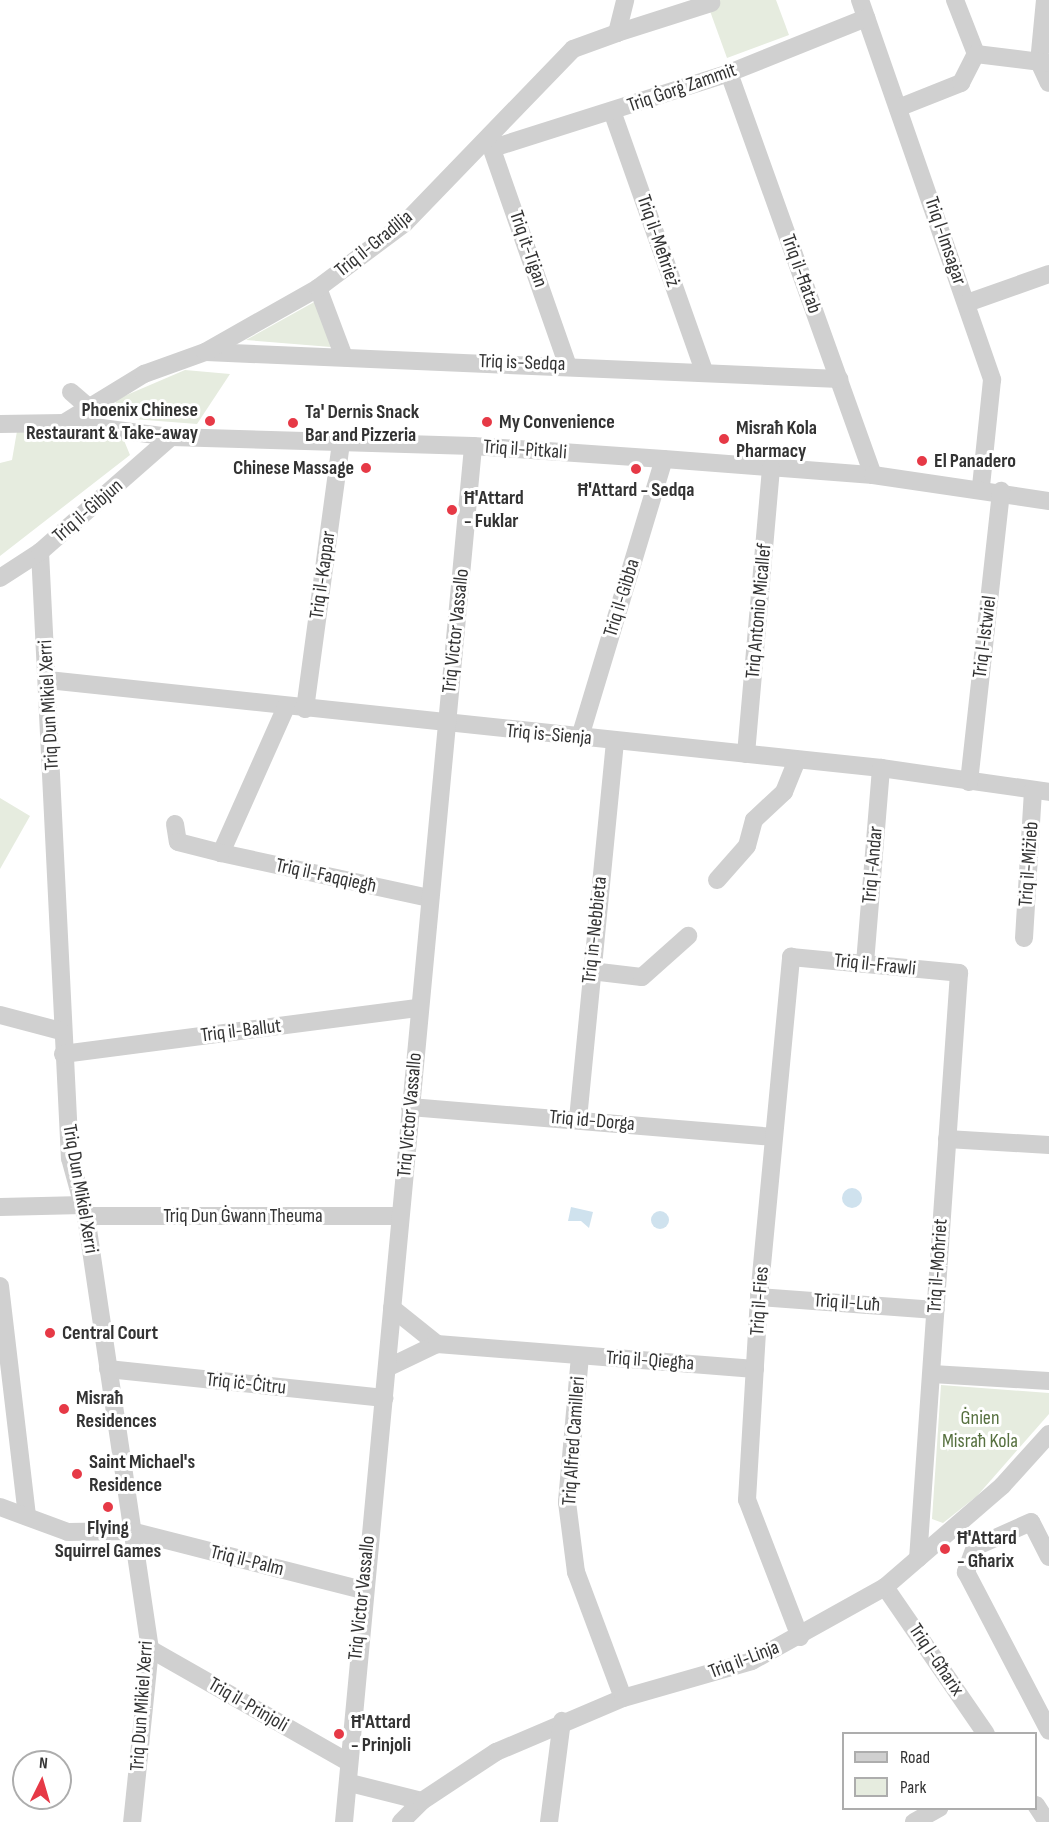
<!DOCTYPE html>
<meta charset="utf-8">
<style>
body{margin:0}
#map{position:relative;width:1049px;height:1822px;overflow:hidden;background:#fff;font-family:"Sofia Sans Condensed",sans-serif}
div>[style]{position:absolute}
.green>*{inset:0;background:#e6ecdf}
.water>*{inset:0;background:#cfe2ee}
.round{border-radius:50%}
.minor>*{height:18px;margin:-9px;padding:0 9px;transform-origin:9px;border-radius:9px;background:#d0d0d0}
.dots>*{width:16px;height:16px;translate:-50% -50%;box-sizing:border-box;border:3px solid #fff;border-radius:50%}
span{translate:-50% -50%;white-space:nowrap;text-align:center;line-height:1.15;-webkit-text-stroke:6px #fff;paint-order:stroke}
.street-label{font-size:20px;color:#333}
.poi-label{font-size:20px;color:#333;font-weight:700}
.right{translate:-100% -50%;text-align:right}
.left{translate:0 -50%;text-align:left}
.park-label{font-size:20px;color:#56703f}
.legend{position:absolute;left:842px;top:1732px;width:195px;height:78px;box-sizing:border-box;background:#fff;border:2px solid #adadad;margin:0;padding:8px 10px;list-style:none;font-size:18px;color:#333}
.legend li{display:flex;align-items:center;gap:12px;height:30px}
.legend b{width:30px;border:2px solid #adadad}
.north{position:absolute;left:12px;top:1750px;width:60px;height:60px;box-sizing:border-box;background:#fff;border:2px solid #adadad;border-radius:50%;rotate:5deg;font-size:16px;font-weight:700;line-height:24px;text-align:center;color:#333}
.north::after{content:'';display:block;margin:auto;width:21px;height:27px;background:#e63946;clip-path:polygon(50% 0,100% 100%,50% 72%,0 100%)}
</style>
<div id="map">
<div class="green">
<i style="clip-path:polygon(706px 0,776px 0,789px 35px,727px 58px)"></i>
<i style="clip-path:polygon(316px 301px,331px 347px,246px 340px)"></i>
<i style="clip-path:polygon(185px 370px,230px 374px,197px 424px,120px 418px,115px 400px)"></i>
<i style="clip-path:polygon(17px 431px,123px 438px,130px 455px,0 556px,0 463px,12px 460px)"></i>
<i style="clip-path:polygon(0 798px,30px 816px,0 869px)"></i>
<i style="clip-path:polygon(941px 1385px,1049px 1393px,1049px 1414px,977px 1496px,943px 1523px,932px 1519px)"></i>
</div>
<div class="water">
<i class="round" style="left:842px;top:1188px;width:20px;height:20px"></i>
<i style="clip-path:polygon(571px 1207px,593px 1212px,589px 1228px,581px 1221px,568px 1221px)"></i>
<i class="round" style="left:651px;top:1211px;width:18px;height:18px"></i>
</div>
<div class="minor">
<i style="left:860px;top:0;width:402px;rotate:70.8deg"></i>
<i style="left:992px;top:380px;width:108px;rotate:95.9deg"></i>
<i style="left:955px;top:0;width:58px;rotate:68.7deg"></i>
<i style="left:1045px;top:0;width:62px;rotate:95.5deg"></i>
<i style="left:1039px;top:62px;width:23px;rotate:65deg"></i>
<i style="left:617px;top:33px;width:99px;rotate:-17.7deg"></i>
<i style="left:729px;top:73px;width:427px;rotate:70.3deg"></i>
<i style="left:898px;top:108px;width:68px;rotate:-21.6deg"></i>
<i style="left:961px;top:83px;width:33px;rotate:-63deg"></i>
<i style="left:976px;top:54px;width:74px;rotate:7deg"></i>
<i style="left:612px;top:111px;width:276px;rotate:70.5deg"></i>
<i style="left:488px;top:138px;width:239px;rotate:70.7deg"></i>
<i style="left:493px;top:148px;width:248px;rotate:-17.6deg"></i>
<i style="left:729px;top:73px;width:148px;rotate:-21.9deg"></i>
<i style="left:318px;top:288px;width:74px;rotate:69.4deg"></i>
<i style="left:967px;top:303px;width:87px;rotate:-19.5deg"></i>
<i style="left:206px;top:352px;width:634px;rotate:2.44deg"></i>
<i style="left:71px;top:392px;width:20px;rotate:41deg"></i>
<i style="left:64px;top:423px;width:94px;rotate:-31.5deg"></i>
<i style="left:144px;top:374px;width:65px;rotate:-19.8deg"></i>
<i style="left:205px;top:352px;width:130px;rotate:-29.5deg"></i>
<i style="left:318px;top:288px;width:109px;rotate:-36.8deg"></i>
<i style="left:405px;top:223px;width:242px;rotate:-46deg"></i>
<i style="left:573px;top:49px;width:47px;rotate:-20deg"></i>
<i style="left:617px;top:33px;width:34px;rotate:-76deg"></i>
<i style="left:0;top:424px;width:64px;rotate:-0.9deg"></i>
<i style="left:64px;top:423px;width:108px;rotate:7.5deg"></i>
<i style="left:171px;top:437px;width:302px;rotate:1.7deg"></i>
<i style="left:473px;top:446px;width:191px;rotate:3.9deg"></i>
<i style="left:664px;top:459px;width:210px;rotate:4.4deg"></i>
<i style="left:873px;top:475px;width:178px;rotate:8.4deg"></i>
<i style="left:40px;top:552px;width:607px;rotate:87.17deg"></i>
<i style="left:70px;top:1158px;width:60px;rotate:74.6deg"></i>
<i style="left:86px;top:1216px;width:438px;rotate:81.6deg"></i>
<i style="left:150px;top:1649px;width:174px;rotate:95.9deg"></i>
<i style="left:0;top:578px;width:48px;rotate:-33deg"></i>
<i style="left:40px;top:552px;width:174px;rotate:-41.3deg"></i>
<i style="left:48px;top:680px;width:838px;rotate:6.03deg"></i>
<i style="left:881px;top:768px;width:170px;rotate:8.1deg"></i>
<i style="left:286px;top:707px;width:160px;rotate:114deg"></i>
<i style="left:221px;top:853px;width:214px;rotate:12.2deg"></i>
<i style="left:305px;top:709px;width:270px;rotate:-82.3deg"></i>
<i style="left:580px;top:737px;width:290px;rotate:-73.2deg"></i>
<i style="left:746px;top:754px;width:287px;rotate:-85deg"></i>
<i style="left:969px;top:782px;width:293px;rotate:-83.7deg"></i>
<i style="left:175px;top:824px;width:18px;rotate:81deg"></i>
<i style="left:178px;top:842px;width:44px;rotate:14.3deg"></i>
<i style="left:717px;top:880px;width:45px;rotate:-48.6deg"></i>
<i style="left:747px;top:846px;width:27px;rotate:-75deg"></i>
<i style="left:754px;top:820px;width:41px;rotate:-43deg"></i>
<i style="left:784px;top:792px;width:35px;rotate:-68deg"></i>
<i style="left:1024px;top:938px;width:148px;rotate:-86.5deg"></i>
<i style="left:865px;top:963px;width:196px;rotate:-85.3deg"></i>
<i style="left:591px;top:971px;width:51px;rotate:6.7deg"></i>
<i style="left:642px;top:977px;width:62px;rotate:-41.7deg"></i>
<i style="left:0;top:1015px;width:63px;rotate:14.7deg"></i>
<i style="left:63px;top:1054px;width:359px;rotate:-7.4deg"></i>
<i style="left:410px;top:1107px;width:365px;rotate:4.7deg"></i>
<i style="left:578px;top:1119px;width:380px;rotate:-84.4deg"></i>
<i style="left:947px;top:1139px;width:102px;rotate:3.4deg"></i>
<i style="left:0;top:1207px;width:83px;rotate:-1.4deg"></i>
<i style="left:86px;top:1216px;width:314px"></i>
<i style="left:0;top:1286px;width:231px;rotate:83.3deg"></i>
<i style="left:759px;top:1297px;width:177px;rotate:4.2deg"></i>
<i style="left:392px;top:1308px;width:58px;rotate:38.7deg"></i>
<i style="left:580px;top:1356px;width:147px;rotate:95.1deg"></i>
<i style="left:567px;top:1502px;width:71px;rotate:82.7deg"></i>
<i style="left:576px;top:1572px;width:134px;rotate:69.5deg"></i>
<i style="left:387px;top:1368px;width:55px;rotate:-25.6deg"></i>
<i style="left:437px;top:1344px;width:319px;rotate:4.5deg"></i>
<i style="left:108px;top:1369px;width:278px;rotate:6deg"></i>
<i style="left:932px;top:1374px;width:117px;rotate:3.4deg"></i>
<i style="left:0;top:1507px;width:72px;rotate:20.2deg"></i>
<i style="left:68px;top:1532px;width:63px;rotate:-0.9deg"></i>
<i style="left:131px;top:1531px;width:239px;rotate:14.3deg"></i>
<i style="left:1049px;top:1557px;width:39px;rotate:-117deg"></i>
<i style="left:1031px;top:1522px;width:61px;rotate:155.9deg"></i>
<i style="left:975px;top:1547px;width:27px;rotate:110deg"></i>
<i style="left:966px;top:1572px;width:179px;rotate:62.4deg"></i>
<i style="left:885px;top:1587px;width:178px;rotate:55.5deg"></i>
<i style="left:800px;top:1637px;width:147px;rotate:-111.1deg"></i>
<i style="left:747px;top:1500px;width:203px;rotate:-86.6deg"></i>
<i style="left:759px;top:1297px;width:342px;rotate:-84.6deg"></i>
<i style="left:791px;top:957px;width:169px;rotate:5.4deg"></i>
<i style="left:959px;top:973px;width:587px;rotate:94deg"></i>
<i style="left:150px;top:1649px;width:226px;rotate:29.7deg"></i>
<i style="left:350px;top:1783px;width:74px;rotate:14deg"></i>
<i style="left:1036px;top:1805px;width:20px;rotate:57deg"></i>
<i style="left:344px;top:1822px;width:1382px;rotate:-84.64deg"></i>
<i style="left:401px;top:1822px;width:30px;rotate:-45deg"></i>
<i style="left:422px;top:1801px;width:89px;rotate:-33.5deg"></i>
<i style="left:496px;top:1752px;width:138px;rotate:-23deg"></i>
<i style="left:623px;top:1698px;width:134px;rotate:-16deg"></i>
<i style="left:752px;top:1661px;width:152px;rotate:-29.1deg"></i>
<i style="left:885px;top:1587px;width:155px;rotate:-40.8deg"></i>
<i style="left:1002px;top:1486px;width:70px;rotate:-47.9deg"></i>
<i style="left:549px;top:1822px;width:102px;rotate:-82.7deg"></i>
<i style="left:914px;top:1822px;width:29px;rotate:-29deg"></i>
</div>
<div class="dots">
<i style="left:210px;top:421px;background:#e63946"></i>
<i style="left:487px;top:422px;background:#e63946"></i>
<i style="left:293px;top:423px;background:#e63946"></i>
<i style="left:724px;top:439px;background:#e63946"></i>
<i style="left:922px;top:461px;background:#e63946"></i>
<i style="left:366px;top:468px;background:#e63946"></i>
<i style="left:636px;top:469px;background:#e63946"></i>
<i style="left:452px;top:510px;background:#e63946"></i>
<i style="left:50px;top:1333px;background:#e63946"></i>
<i style="left:64px;top:1409px;background:#e63946"></i>
<i style="left:77px;top:1474px;background:#e63946"></i>
<i style="left:108px;top:1507px;background:#e63946"></i>
<i style="left:945px;top:1549px;background:#e63946"></i>
<i style="left:339px;top:1734px;background:#e63946"></i>
</div>
<div class="street-label">
<span style="left:682px;top:88px;rotate:-19deg">Triq Ġorġ Zammit</span>
<span style="left:658px;top:241px;rotate:71deg">Triq il-Meħrież</span>
<span style="left:945px;top:241px;rotate:71deg">Triq l-Imsaġar</span>
<span style="left:374px;top:244px;rotate:-39deg">Triq il-Gradilja</span>
<span style="left:528px;top:249px;rotate:71deg">Triq it-Tiġan</span>
<span style="left:801px;top:274px;rotate:70deg">Triq il-Ħatab</span>
<span style="left:522px;top:363px;rotate:2deg">Triq is-Sedqa</span>
<span style="left:525px;top:450px;rotate:4deg">Triq il-Pitkali</span>
<span style="left:88px;top:511px;rotate:-41deg">Triq il-Ġibjun</span>
<span style="left:323px;top:575px;rotate:-82deg">Triq il-Kappar</span>
<span style="left:622px;top:598px;rotate:-73deg">Triq il-Gibba</span>
<span style="left:759px;top:611px;rotate:-85deg">Triq Antonio Micallef</span>
<span style="left:456px;top:631px;rotate:-84deg">Triq Victor Vassallo</span>
<span style="left:985px;top:637px;rotate:-83deg">Triq l-Istwiel</span>
<span style="left:49px;top:705px;rotate:-93deg">Triq Dun Mikiel Xerri</span>
<span style="left:549px;top:735px;rotate:5deg">Triq is-Sienja</span>
<span style="left:1029px;top:864px;rotate:-86deg">Triq il-Miżieb</span>
<span style="left:873px;top:865px;rotate:-85deg">Triq l-Andar</span>
<span style="left:326px;top:876px;rotate:12deg">Triq il-Faqqiegħ</span>
<span style="left:595px;top:930px;rotate:-84deg">Triq in-Nebbieta</span>
<span style="left:875px;top:965px;rotate:6deg">Triq il-Frawli</span>
<span style="left:241px;top:1031px;rotate:-7deg">Triq il-Ballut</span>
<span style="left:410px;top:1115px;rotate:-85deg">Triq Victor Vassallo</span>
<span style="left:592px;top:1121px;rotate:5deg">Triq id-Dorga</span>
<span style="left:80px;top:1189px;rotate:80deg">Triq Dun Mikiel Xerri</span>
<span style="left:243px;top:1216px">Triq Dun Ġwann Theuma</span>
<span style="left:938px;top:1266px;rotate:-86deg">Triq il-Moħriet</span>
<span style="left:760px;top:1301px;rotate:-86deg">Triq il-Fies</span>
<span style="left:847px;top:1303px;rotate:4deg">Triq il-Luħ</span>
<span style="left:650px;top:1361px;rotate:4deg">Triq il-Qiegħa</span>
<span style="left:246px;top:1384px;rotate:6deg">Triq iċ-Ċitru</span>
<span style="left:574px;top:1441px;rotate:-86deg">Triq Alfred Camilleri</span>
<span style="left:247px;top:1561px;rotate:14deg">Triq il-Palm</span>
<span style="left:362px;top:1598px;rotate:-84deg">Triq Victor Vassallo</span>
<span style="left:744px;top:1660px;rotate:-21deg">Triq il-Linja</span>
<span style="left:936px;top:1660px;rotate:56deg">Triq l-Għarix</span>
<span style="left:248px;top:1705px;rotate:30deg">Triq il-Prinjoli</span>
<span style="left:142px;top:1706px;rotate:-86deg">Triq Dun Mikiel Xerri</span>
</div>
<div class="poi-label">
<span class="right" style="left:198px;top:422px">Phoenix Chinese<br>Restaurant &amp; Take-away</span>
<span class="left" style="left:305px;top:424px">Ta' Dernis Snack<br>Bar and Pizzeria</span>
<span class="left" style="left:499px;top:422px">My Convenience</span>
<span class="left" style="left:736px;top:440px">Misraħ Kola<br>Pharmacy</span>
<span class="left" style="left:934px;top:461px">El Panadero</span>
<span class="right" style="left:354px;top:468px">Chinese Massage</span>
<span style="left:636px;top:490px">Ħ'Attard - Sedqa</span>
<span class="left" style="left:464px;top:510px">Ħ'Attard<br>- Fuklar</span>
<span class="left" style="left:62px;top:1333px">Central Court</span>
<span class="left" style="left:76px;top:1410px">Misraħ<br>Residences</span>
<span class="left" style="left:89px;top:1474px">Saint Michael's<br>Residence</span>
<span style="left:108px;top:1540px">Flying<br>Squirrel Games</span>
<span class="left" style="left:957px;top:1550px">Ħ'Attard<br>- Għarix</span>
<span class="left" style="left:351px;top:1734px">Ħ'Attard<br>- Prinjoli</span>
</div>
<div class="park-label">
<span style="left:980px;top:1430px">Ġnien<br>Misraħ Kola</span>
</div>
<ul class="legend">
<li><b style="height:8px;background:#d0d0d0"></b>Road</li>
<li><b style="height:16px;background:#e6ecdf"></b>Park</li>
</ul>
<div class="north">N</div>
</div>
